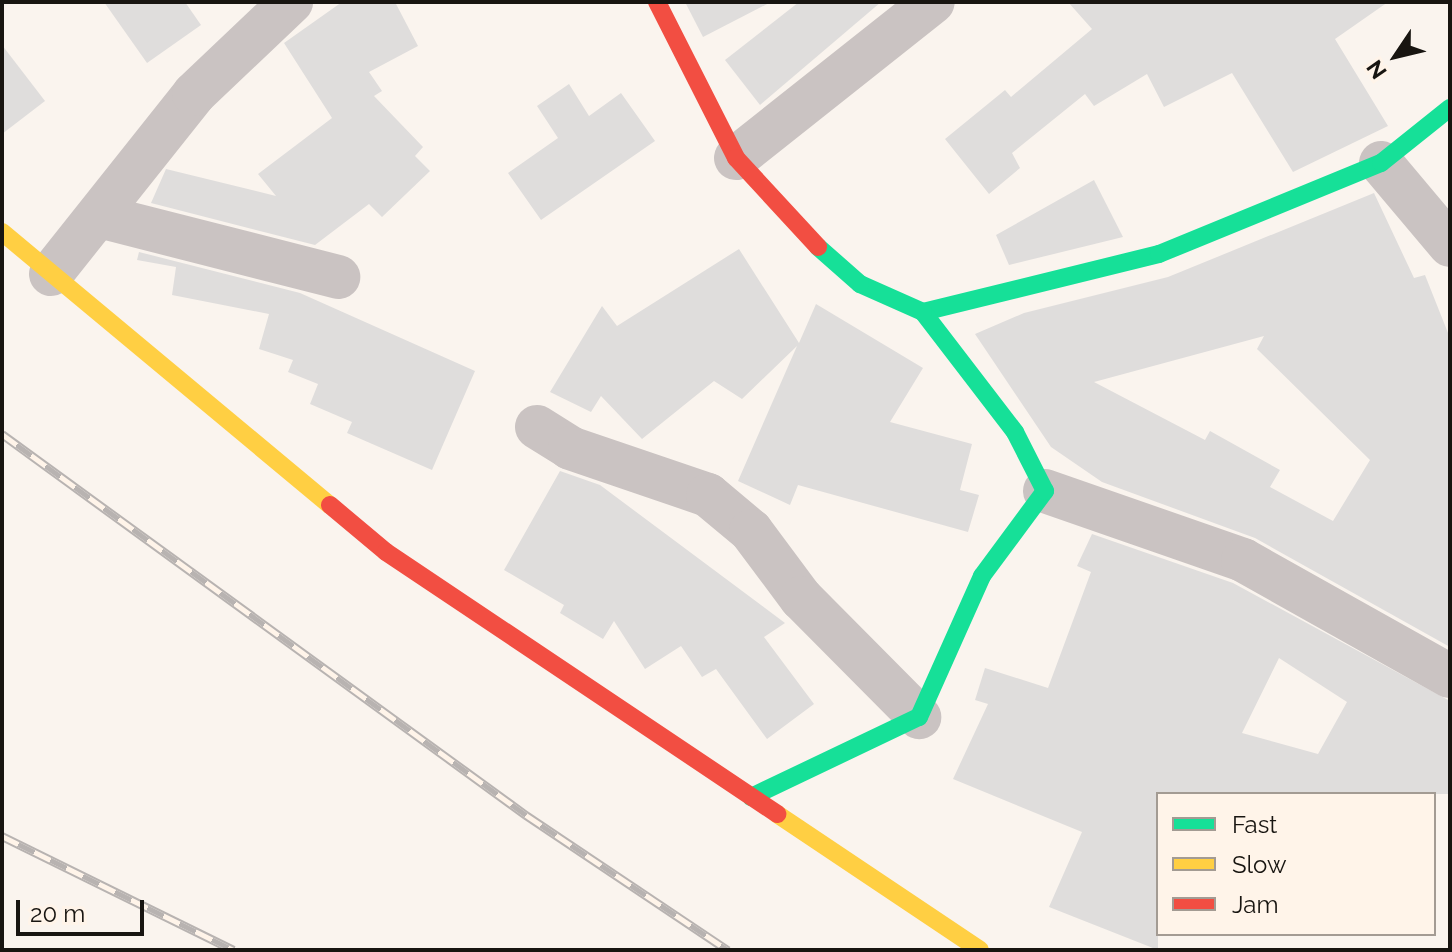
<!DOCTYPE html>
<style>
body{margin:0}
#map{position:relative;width:1452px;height:952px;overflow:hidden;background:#faf4ee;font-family:Raleway,sans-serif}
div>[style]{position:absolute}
.building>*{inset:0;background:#dfdddc}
.street>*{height:44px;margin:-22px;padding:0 22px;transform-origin:22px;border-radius:22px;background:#cac3c2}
.fast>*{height:18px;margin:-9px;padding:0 9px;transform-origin:9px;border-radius:9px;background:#16e098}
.slow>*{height:18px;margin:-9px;padding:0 9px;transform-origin:9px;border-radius:9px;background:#ffcf43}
.jam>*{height:18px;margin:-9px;padding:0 9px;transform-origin:9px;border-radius:9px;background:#f24e42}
.rail>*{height:9px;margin-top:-4.5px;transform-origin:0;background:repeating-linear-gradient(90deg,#fff4e9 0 18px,#b8b3b1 0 36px);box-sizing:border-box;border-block:2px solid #b8b3b1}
span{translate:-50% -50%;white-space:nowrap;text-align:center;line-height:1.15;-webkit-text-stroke:6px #fff4e9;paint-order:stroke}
.frame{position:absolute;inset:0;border:4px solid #181511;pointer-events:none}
.legend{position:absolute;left:1156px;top:792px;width:280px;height:144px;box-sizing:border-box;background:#fff4e9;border:2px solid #a39b93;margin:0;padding:10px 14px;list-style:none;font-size:24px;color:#181511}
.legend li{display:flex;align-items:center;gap:16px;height:40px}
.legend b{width:40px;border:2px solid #a39b93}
.north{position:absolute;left:1356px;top:16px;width:80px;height:80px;-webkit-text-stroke:6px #fff4e9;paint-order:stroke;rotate:235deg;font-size:22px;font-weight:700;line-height:32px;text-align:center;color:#181511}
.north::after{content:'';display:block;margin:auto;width:28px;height:36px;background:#181511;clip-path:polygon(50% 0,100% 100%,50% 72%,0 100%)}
.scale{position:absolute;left:16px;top:900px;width:128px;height:36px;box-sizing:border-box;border:4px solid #181511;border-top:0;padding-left:10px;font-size:24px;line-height:28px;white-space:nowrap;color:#181511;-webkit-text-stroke:6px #fff4e9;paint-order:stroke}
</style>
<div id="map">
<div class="building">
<i style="clip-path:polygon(104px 2px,185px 2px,201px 25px,147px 63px)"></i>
<i style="clip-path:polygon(342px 2px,395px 2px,418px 46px,369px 72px,382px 91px,374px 96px,423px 147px,415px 156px,430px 171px,382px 217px,369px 204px,315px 245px,151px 203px,166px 169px,276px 196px,258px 174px,332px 118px,284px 43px)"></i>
<i style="clip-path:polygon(685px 2px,771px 2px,703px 37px)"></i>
<i style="clip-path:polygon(799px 2px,881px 2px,760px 105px,725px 60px)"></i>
<i style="clip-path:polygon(1068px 2px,1388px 2px,1335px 39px,1388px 126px,1293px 172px,1232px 73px,1164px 107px,1147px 74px,1094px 106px,1085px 94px,1012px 153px,1020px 168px,989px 194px,945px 139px,1005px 90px,1011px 97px,1092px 29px)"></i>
<i style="clip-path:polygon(2px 45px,45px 101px,2px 134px)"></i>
<i style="clip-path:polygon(569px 84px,589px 116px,621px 93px,655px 141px,541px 220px,508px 173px,558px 138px,537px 106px)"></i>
<i style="clip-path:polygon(1094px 180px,1123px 237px,1009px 265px,996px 235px)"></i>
<i style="clip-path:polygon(evenodd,1374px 193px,1414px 278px,1425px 275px,1450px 338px,1450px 647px,1255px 538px,1102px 482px,1051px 447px,975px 334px,1024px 313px,1168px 277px,1374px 193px,1264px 336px,1257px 349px,1370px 460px,1333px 521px,1270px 487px,1280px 470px,1210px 431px,1205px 440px,1094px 382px,1264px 336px)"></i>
<i style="clip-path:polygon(739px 249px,799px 343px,816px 304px,923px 368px,890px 422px,972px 444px,960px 490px,979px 495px,968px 532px,798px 485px,790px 505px,738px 481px,797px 346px,742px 399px,714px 381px,642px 439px,601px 396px,591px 412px,550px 392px,602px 306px,617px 326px)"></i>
<i style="clip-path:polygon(139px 252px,300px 293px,475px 371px,432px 470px,347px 433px,352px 422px,310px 404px,318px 384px,288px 372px,293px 360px,259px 349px,269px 314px,172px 295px,176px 267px,137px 260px)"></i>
<i style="clip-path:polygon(560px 471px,600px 485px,785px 623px,764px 637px,814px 704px,767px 739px,716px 669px,702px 677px,681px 646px,645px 669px,614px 621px,603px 639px,560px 613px,564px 605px,504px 570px)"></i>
<i style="clip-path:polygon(evenodd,1092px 534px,1233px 583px,1450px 701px,1450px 794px,1158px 794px,1158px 950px,1049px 907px,1082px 832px,953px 779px,988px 704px,975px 700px,985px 668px,1048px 688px,1091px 572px,1077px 566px,1092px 534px,1279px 658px,1347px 702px,1318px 754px,1242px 733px,1279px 658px)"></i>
</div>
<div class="street">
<i style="left:736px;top:158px;width:251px;rotate:-38.4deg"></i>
<i style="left:1381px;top:163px;width:107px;rotate:49.9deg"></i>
<i style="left:99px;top:216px;width:247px;rotate:14.3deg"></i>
<i style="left:51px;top:274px;width:230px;rotate:-51.5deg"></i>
<i style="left:194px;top:94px;width:134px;rotate:-43.5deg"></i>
<i style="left:537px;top:427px;width:39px;rotate:32deg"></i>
<i style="left:570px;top:448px;width:146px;rotate:18.8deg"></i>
<i style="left:708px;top:495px;width:56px;rotate:39.9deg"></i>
<i style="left:751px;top:531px;width:84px;rotate:53.3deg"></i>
<i style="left:801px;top:598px;width:168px;rotate:45.2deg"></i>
<i style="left:1045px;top:491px;width:210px;rotate:19.2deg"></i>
<i style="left:1243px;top:560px;width:237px;rotate:29.3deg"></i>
</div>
<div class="fast">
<i style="left:923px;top:312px;width:243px;rotate:-13.8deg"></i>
<i style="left:1159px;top:254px;width:240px;rotate:-22.3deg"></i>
<i style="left:1381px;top:163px;width:88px;rotate:-38.6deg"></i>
<i style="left:751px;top:797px;width:186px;rotate:-25.5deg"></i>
<i style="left:919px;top:717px;width:154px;rotate:-65.9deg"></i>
<i style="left:982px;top:576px;width:106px;rotate:-53.5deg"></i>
<i style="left:1045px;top:491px;width:66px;rotate:-117deg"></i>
<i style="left:1015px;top:432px;width:151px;rotate:-127.5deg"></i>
<i style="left:923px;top:312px;width:69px;rotate:-156deg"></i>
<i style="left:860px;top:284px;width:56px;rotate:-138.6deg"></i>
</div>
<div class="slow">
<i style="left:2px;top:232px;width:427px;rotate:39.8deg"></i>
<i style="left:777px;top:814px;width:244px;rotate:33.8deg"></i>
</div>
<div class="jam">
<i style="left:657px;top:2px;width:175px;rotate:63.1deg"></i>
<i style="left:736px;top:158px;width:121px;rotate:47.3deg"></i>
<i style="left:330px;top:505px;width:73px;rotate:40deg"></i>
<i style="left:386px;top:552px;width:471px;rotate:33.8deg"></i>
</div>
<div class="rail">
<i style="left:2px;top:434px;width:648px;rotate:36.02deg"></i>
<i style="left:526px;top:815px;width:243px;rotate:33.8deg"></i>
<i style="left:2px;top:836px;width:258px;rotate:26.2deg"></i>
</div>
<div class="frame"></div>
<ul class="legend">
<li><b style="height:10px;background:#16e098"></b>Fast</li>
<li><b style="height:10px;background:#ffcf43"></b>Slow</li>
<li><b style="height:10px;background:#f24e42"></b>Jam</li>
</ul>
<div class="north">N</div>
<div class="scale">20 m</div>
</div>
